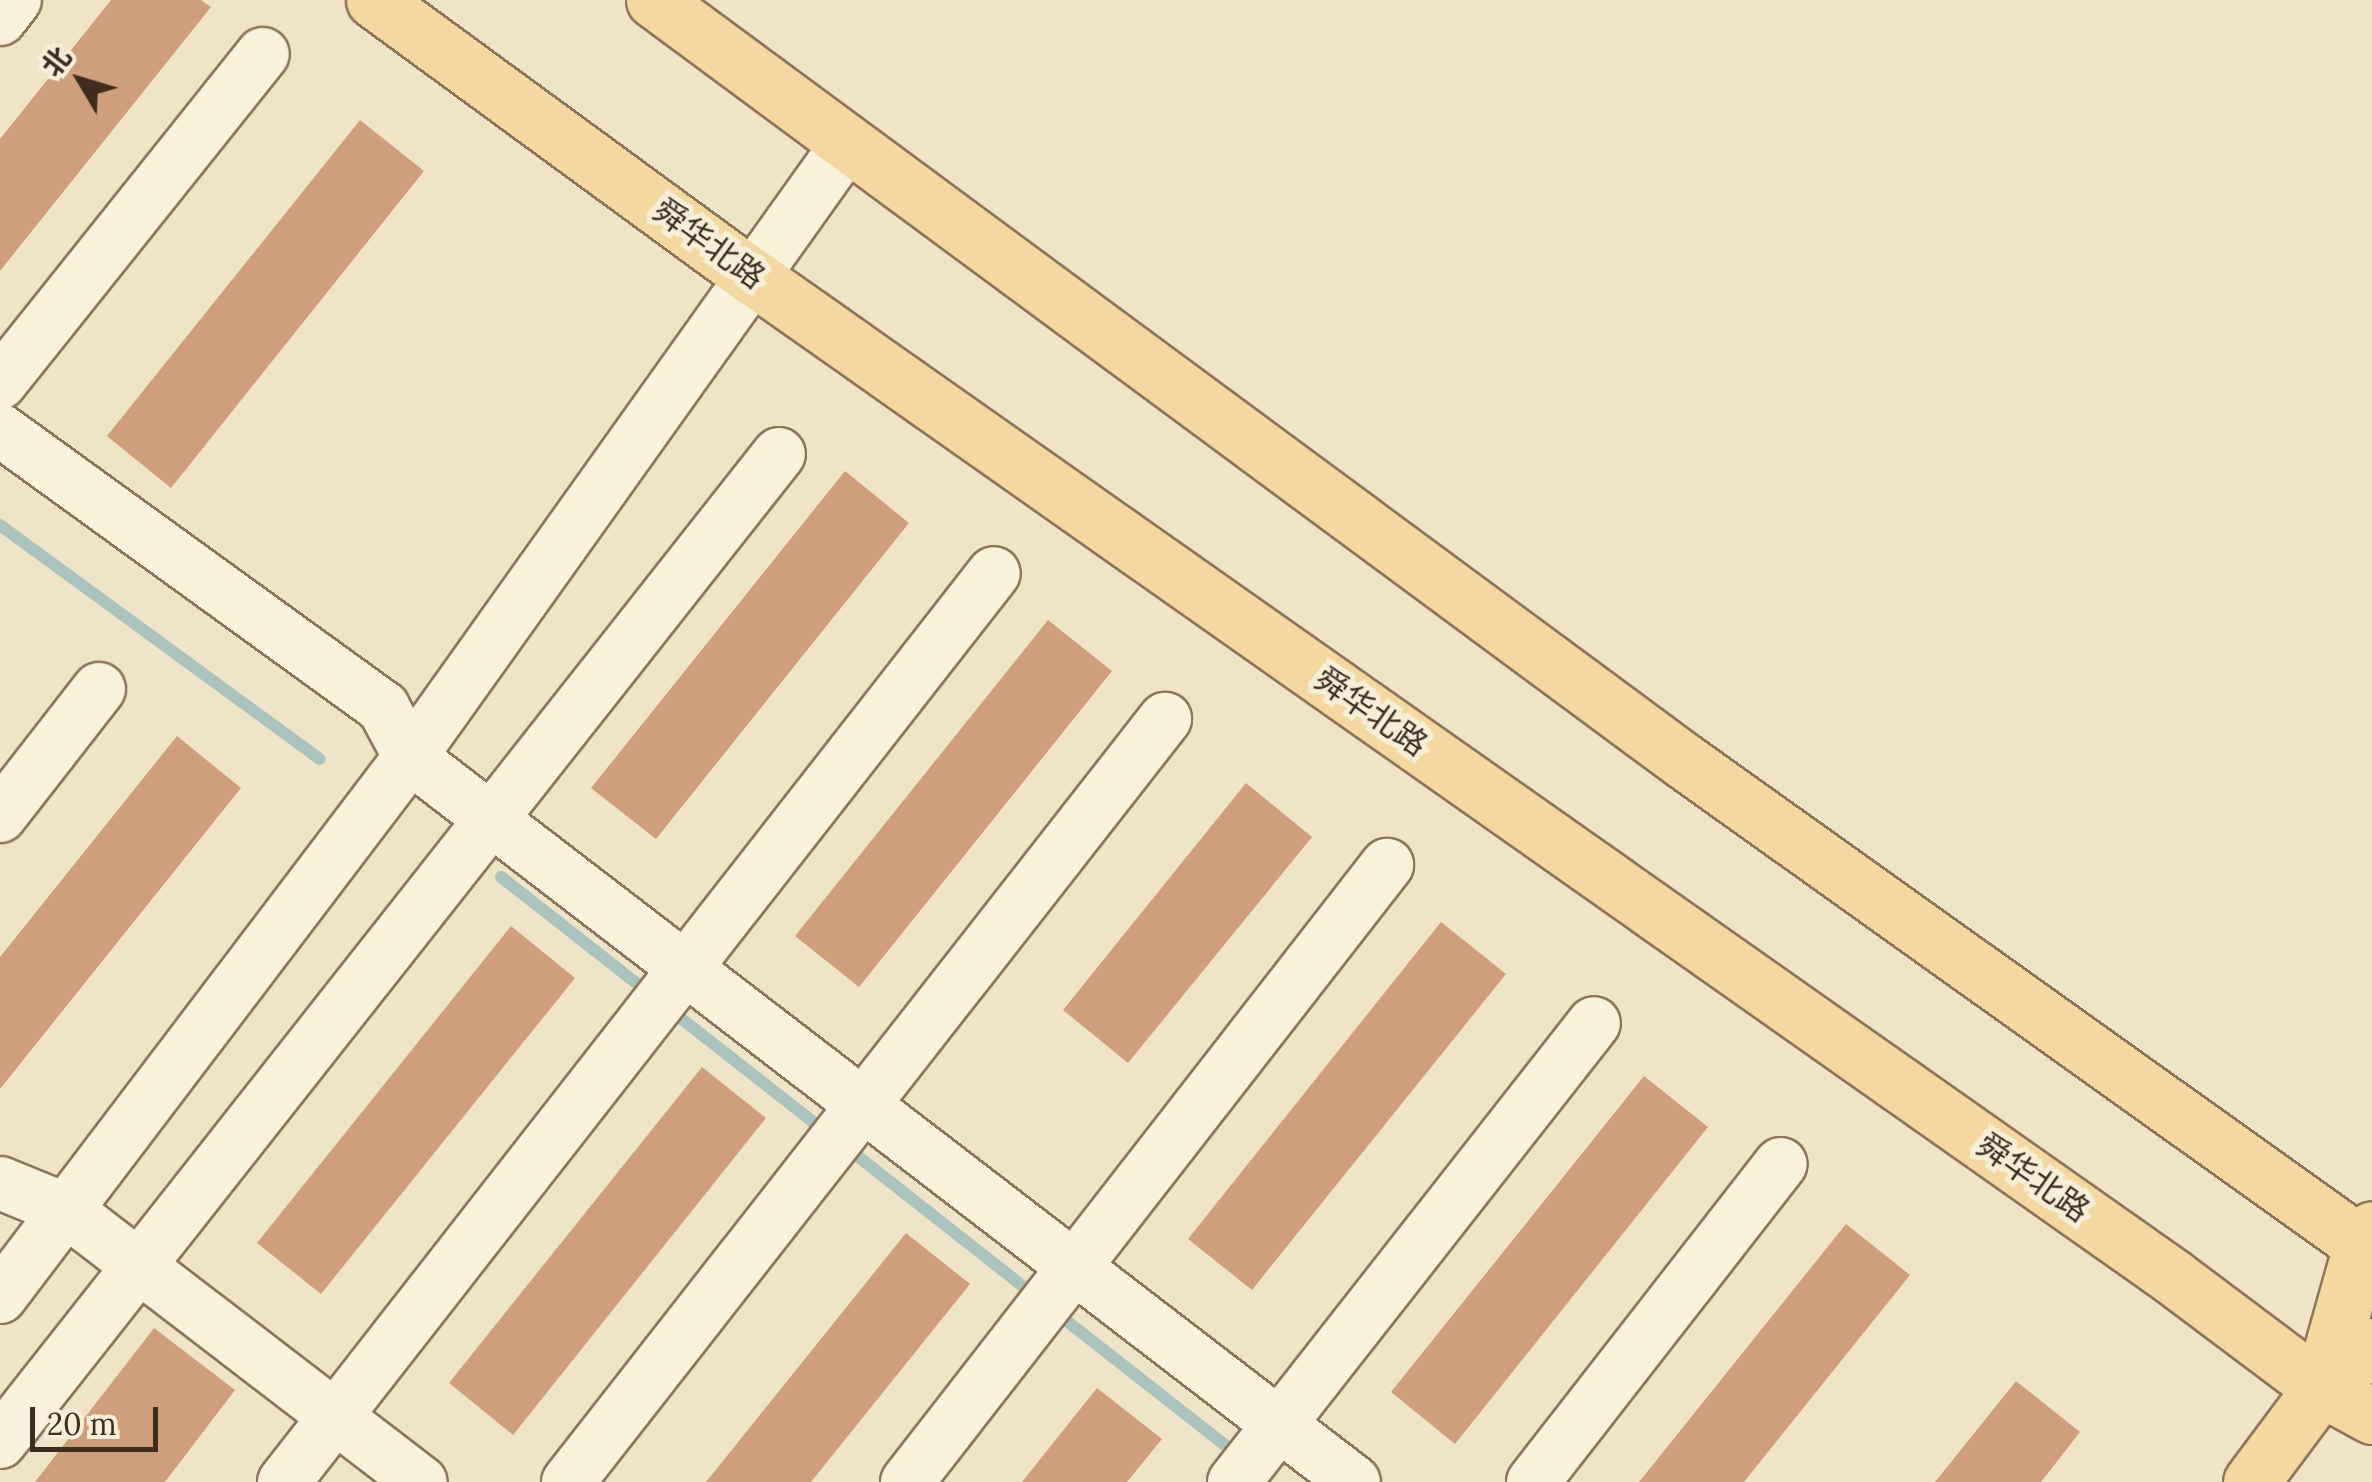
<!DOCTYPE html>
<meta charset="utf-8">
<style>
body{margin:0}
#map{position:relative;width:2372px;height:1482px;overflow:hidden;background:#f0e4c8;font-family:Lora,"Noto Sans SC",serif}
div>[style]{position:absolute}
.stream>*{height:12px;margin:-6px;padding:0 6px;transform-origin:6px;border-radius:6px;background:#a9c4bc}
.building>*{inset:0;background:#cf9f7d}
.roads{filter:drop-shadow(2px 0 #8d765c) drop-shadow(-2px 0 #8d765c) drop-shadow(0 2px #8d765c) drop-shadow(0 -2px #8d765c)}
.minor>*{height:52px;margin:-26px;padding:0 26px;transform-origin:26px;border-radius:26px;background:#faf1dc}
.major>*{height:55px;margin:-27.5px;padding:0 27.5px;transform-origin:27.5px;border-radius:27.5px;background:#f3d9a0}
span{translate:-50% -50%;white-space:nowrap;text-align:center;line-height:1.15;-webkit-text-stroke:10px #f7eed8;paint-order:stroke}
.street-label{font-size:32px;color:#3d2e20}
.north{position:absolute;left:30px;top:30px;width:100px;height:100px;-webkit-text-stroke:8px #f7eed8;paint-order:stroke;rotate:308deg;font-size:28px;font-weight:700;line-height:40px;text-align:center;color:#3d2e20}
.north::after{content:'';display:block;margin:auto;width:35px;height:45px;background:#3d2e20;clip-path:polygon(50% 0,100% 100%,50% 72%,0 100%)}
.scale{position:absolute;left:30px;top:1407px;width:128px;height:45px;box-sizing:border-box;border:5px solid #3d2e20;border-top:0;padding-left:12px;font-size:30px;line-height:35px;white-space:nowrap;color:#3d2e20;-webkit-text-stroke:8px #f7eed8;paint-order:stroke}
</style>
<div id="map">
<div class="stream">
<i style="left:0;top:525px;width:396px;rotate:36.2deg"></i>
<i style="left:501px;top:877px;width:188px;rotate:38.1deg"></i>
<i style="left:669px;top:1009px;width:199px;rotate:38.1deg"></i>
<i style="left:846px;top:1147px;width:244px;rotate:38.2deg"></i>
<i style="left:1054px;top:1311px;width:235px;rotate:38.1deg"></i>
</div>
<div class="building">
<i style="clip-path:polygon(111px 0,201px 0,211px 7px,0 271px,0 139px)"></i>
<i style="clip-path:polygon(360px 120px,424px 171px,171px 488px,107px 436px)"></i>
<i style="clip-path:polygon(845px 471px,909px 523px,656px 839px,591px 788px)"></i>
<i style="clip-path:polygon(1048px 620px,1112px 671px,859px 987px,795px 936px)"></i>
<i style="clip-path:polygon(177px 736px,241px 788px,0 1089px,0 957px)"></i>
<i style="clip-path:polygon(1246px 783px,1312px 837px,1128px 1063px,1063px 1010px)"></i>
<i style="clip-path:polygon(1441px 922px,1506px 974px,1252px 1290px,1188px 1239px)"></i>
<i style="clip-path:polygon(511px 926px,575px 978px,321px 1294px,257px 1243px)"></i>
<i style="clip-path:polygon(702px 1067px,766px 1118px,513px 1435px,449px 1383px)"></i>
<i style="clip-path:polygon(1644px 1076px,1708px 1127px,1455px 1444px,1391px 1392px)"></i>
<i style="clip-path:polygon(1846px 1224px,1910px 1275px,1744px 1482px,1639px 1482px)"></i>
<i style="clip-path:polygon(906px 1233px,970px 1284px,811px 1482px,706px 1482px)"></i>
<i style="clip-path:polygon(154px 1328px,235px 1390px,165px 1482px,35px 1482px)"></i>
<i style="clip-path:polygon(2016px 1381px,2080px 1432px,2041px 1482px,1935px 1482px)"></i>
<i style="clip-path:polygon(1097px 1388px,1162px 1439px,1127px 1482px,1022px 1482px)"></i>
</div>
<div class="roads">
<div class="minor">
<i style="left:0;top:19px;width:24px;rotate:-52deg"></i>
<i style="left:0;top:383px;width:421px;rotate:-51.4deg"></i>
<i style="left:0;top:430px;width:473px;rotate:35.9deg"></i>
<i style="left:383px;top:707px;width:57px;rotate:61.6deg"></i>
<i style="left:410px;top:757px;width:1190px;rotate:37.52deg"></i>
<i style="left:0;top:816px;width:161px;rotate:-52.1deg"></i>
<i style="left:0;top:1183px;width:71px;rotate:22.2deg"></i>
<i style="left:66px;top:1210px;width:447px;rotate:37.5deg"></i>
<i style="left:0;top:1297px;width:678px;rotate:-52.79deg"></i>
<i style="left:410px;top:757px;width:754px;rotate:-54.5deg"></i>
<i style="left:0;top:1442px;width:1258px;rotate:-51.75deg"></i>
<i style="left:284px;top:1482px;width:1153px;rotate:-52.01deg"></i>
<i style="left:568px;top:1482px;width:969px;rotate:-51.96deg"></i>
<i style="left:907px;top:1482px;width:782px;rotate:-52.12deg"></i>
<i style="left:1234px;top:1482px;width:583px;rotate:-51.89deg"></i>
<i style="left:1533px;top:1482px;width:403px;rotate:-52.1deg"></i>
</div>
<div class="major">
<i style="left:374px;top:0;width:469px;rotate:36.2deg"></i>
<i style="left:753px;top:277px;width:1737px;rotate:35.15deg"></i>
<i style="left:2173px;top:1277px;width:185px;rotate:36.9deg"></i>
<i style="left:2321px;top:1388px;width:58px;rotate:28.8deg"></i>
<i style="left:654px;top:0;width:1281px;rotate:36.46deg"></i>
<i style="left:1684px;top:761px;width:845px;rotate:35.51deg"></i>
<i style="left:2321px;top:1388px;width:152px;rotate:-74.3deg"></i>
<i style="left:2362px;top:1242px;width:16px;rotate:-52deg"></i>
<i style="left:2251px;top:1482px;width:117px;rotate:-53.3deg"></i>
<i style="left:2321px;top:1388px;width:66px;rotate:-39.5deg"></i>
</div>
</div>
<div class="street-label">
<span style="left:709px;top:244px;rotate:36deg">舜华北路</span>
<span style="left:1371px;top:712px;rotate:35deg">舜华北路</span>
<span style="left:2033px;top:1178px;rotate:35deg">舜华北路</span>
</div>
<div class="north">北</div>
<div class="scale">20 m</div>
</div>
